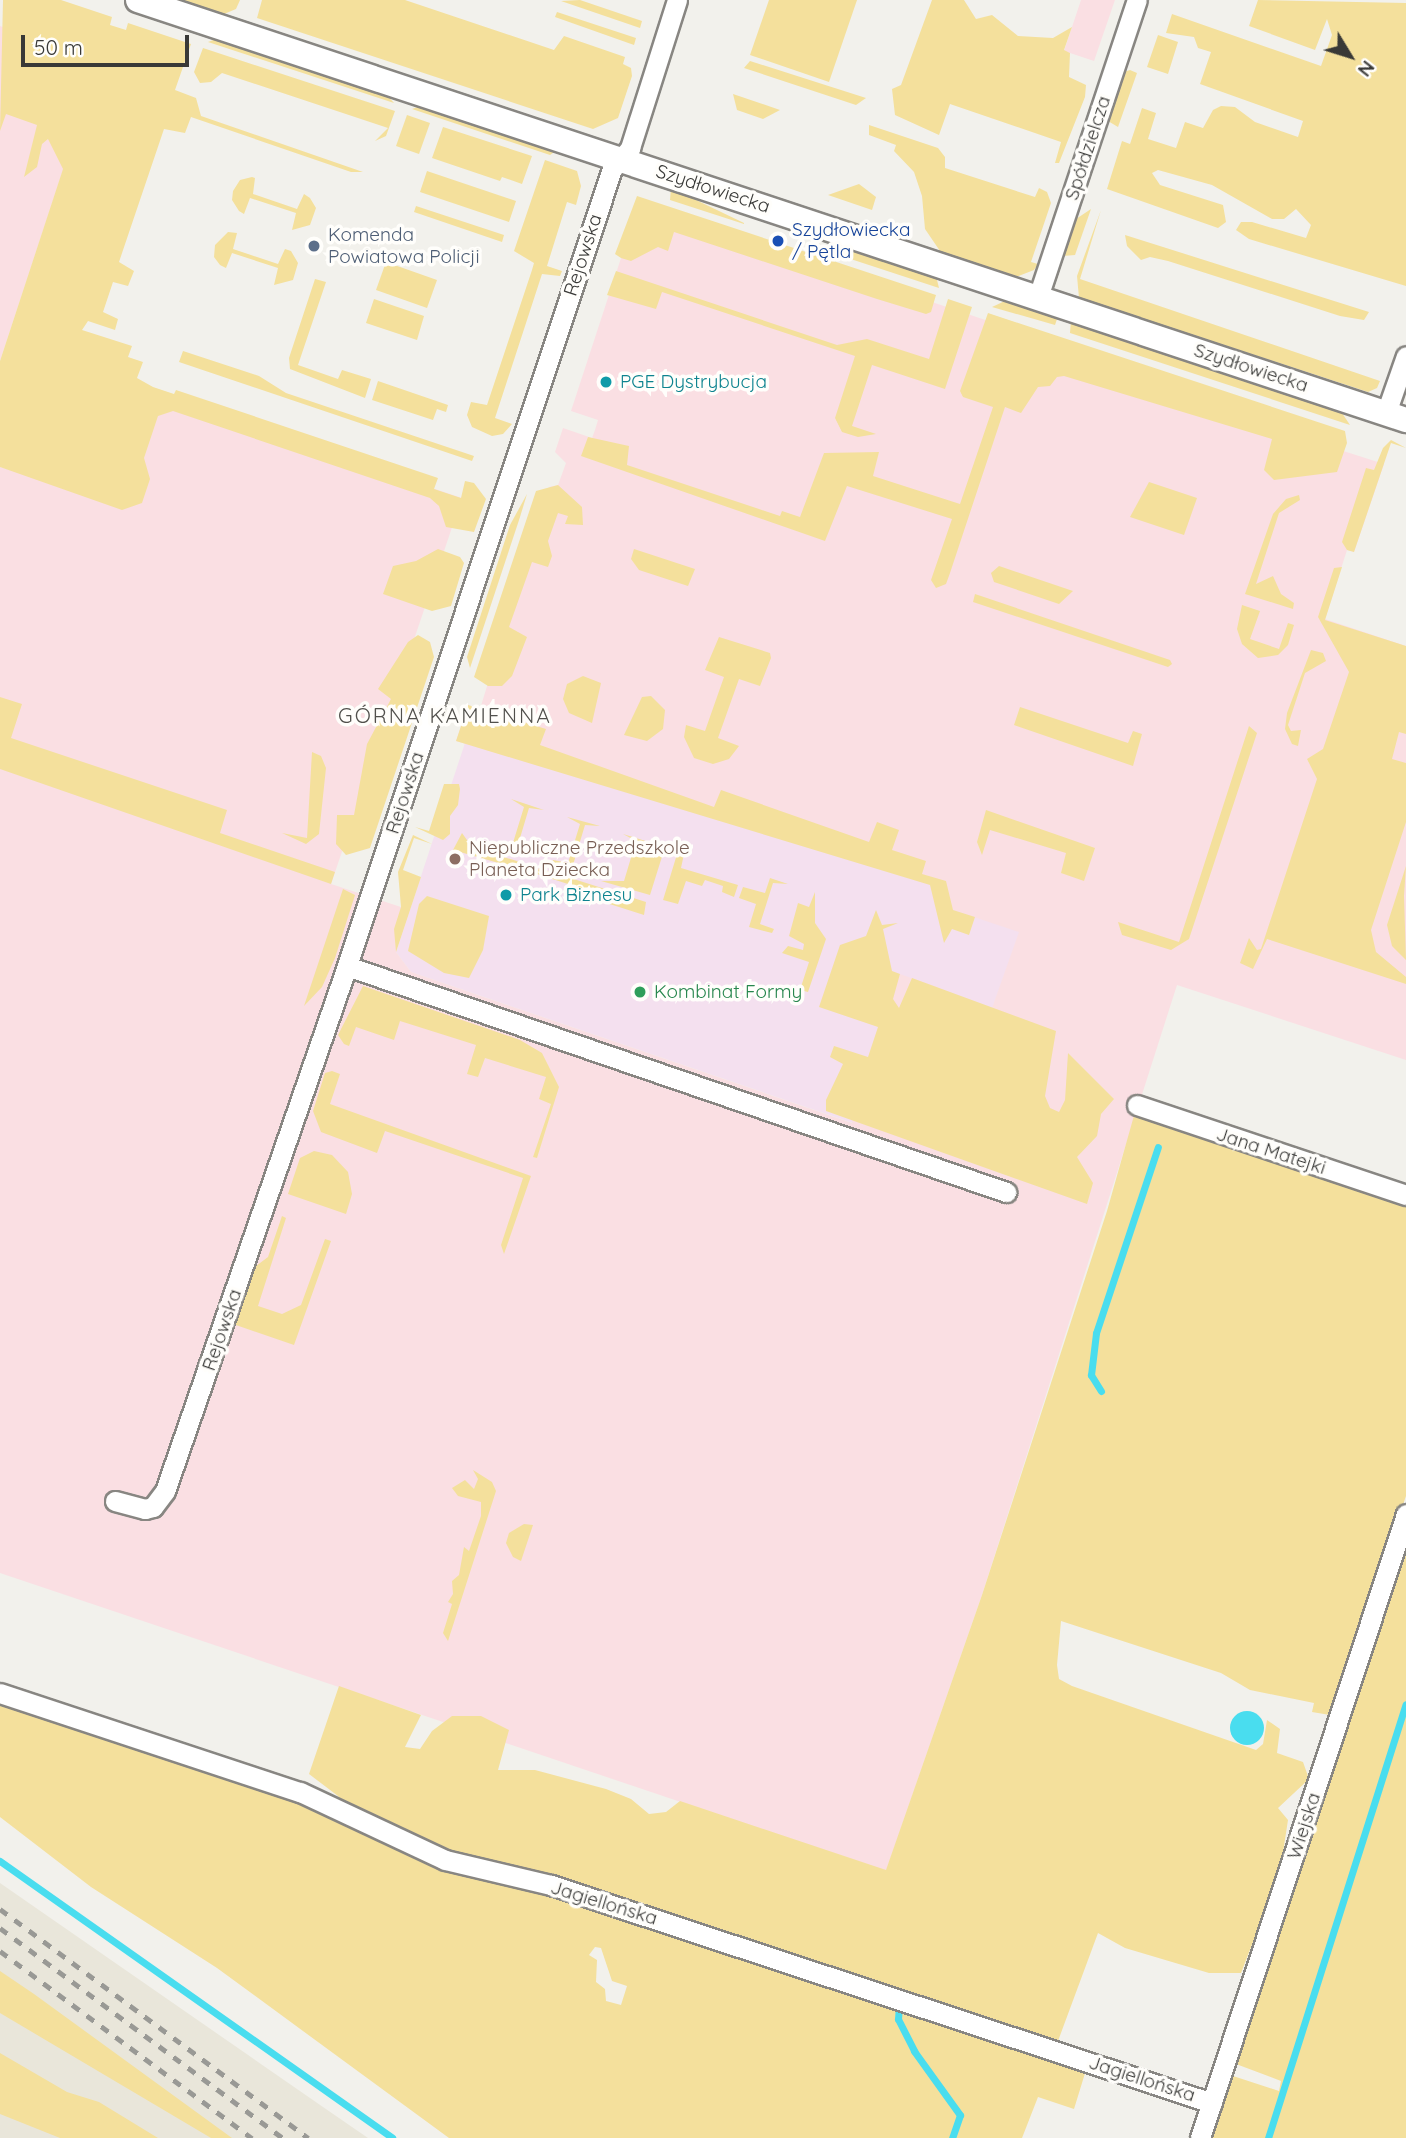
<!DOCTYPE html>
<meta charset="utf-8">
<style>
body{margin:0}
#map{position:relative;width:1406px;height:2138px;overflow:hidden;background:#f2f1ec;font-family:Quicksand,sans-serif}
div>[style]{position:absolute}
.commercial>*{inset:0;background:#f4e0ef}
.industrial>*{inset:0;background:#fadfe3}
.built>*{inset:0;background:#e9e6da}
.green>*{inset:0;background:#f4e09c}
.water>*{inset:0;background:#49ddef}
.round{border-radius:50%}
.stream>*{height:7px;margin:-3.5px;padding:0 3.5px;transform-origin:3.5px;border-radius:3.5px;background:#49ddef}
.roads{filter:drop-shadow(2px 0 #888682) drop-shadow(-2px 0 #888682) drop-shadow(0 2px #888682) drop-shadow(0 -2px #888682)}
.minor>*{height:19px;margin:-9.5px;padding:0 9.5px;transform-origin:9.5px;border-radius:9.5px;background:#fff}
.tertiary>*{height:24px;margin:-12px;padding:0 12px;transform-origin:12px;border-radius:12px;background:#fff}
.rail>*{height:5px;margin-top:-2.5px;transform-origin:0;background:repeating-linear-gradient(90deg,#999995 0 9px,transparent 0 18px)}
.dots>*{width:19px;height:19px;translate:-50% -50%;box-sizing:border-box;border:4px solid #fffefb;border-radius:50%}
span{translate:-50% -50%;white-space:nowrap;text-align:center;line-height:1.15;-webkit-text-stroke:7px #fffefb;paint-order:stroke}
.street-label{font-size:19px;color:#393937}
.transit-label{font-size:19px;color:#164399}
.left{translate:0 -50%;text-align:left}
.service-label{font-size:19px;color:#4e5e75}
.culture-label{font-size:19px;color:#0d838f}
.education-label{font-size:19px;color:#785e54}
.leisure-label{font-size:19px;color:#27864d}
.neighbourhood-label{font-size:21px;color:#51504c;letter-spacing:2px}
.north{position:absolute;left:1315px;top:21px;width:70px;height:70px;-webkit-text-stroke:5px #fffefb;paint-order:stroke;rotate:128deg;font-size:19px;font-weight:700;line-height:28px;text-align:center;color:#393937}
.north::after{content:'';display:block;margin:auto;width:24px;height:32px;background:#393937;clip-path:polygon(50% 0,100% 100%,50% 72%,0 100%)}
.scale{position:absolute;left:21px;top:35px;width:168px;height:32px;box-sizing:border-box;border:4px solid #393937;border-top:0;padding-left:9px;font-size:21px;line-height:24px;white-space:nowrap;color:#393937;-webkit-text-stroke:5px #fffefb;paint-order:stroke}
</style>
<div id="map">
<div class="commercial">
<i style="clip-path:polygon(465px 743px,943px 885px,1020px 931px,980px 1043px,853px 1123px,411px 972px,396px 952px)"></i>
</div>
<div class="industrial">
<i style="clip-path:polygon(1081px 0,1115px 0,1094px 61px,1064px 51px)"></i>
<i style="clip-path:polygon(0 26px,99px 61px,0 361px)"></i>
<i style="clip-path:polygon(639px 203px,1006px 327px,1284px 432px,1384px 464px,1354px 552px,1347px 550px,1325px 619px,1406px 646px,1406px 1060px,1177px 985px,982px 1595px,886px 1871px,0 1573px,0 467px,40px 479px,157px 396px,462px 498px,331px 884px,410px 910px,396px 952px,411px 972px,852px 1123px,900px 974px,937px 987px,980px 1042px,1019px 932px,953px 910px,942px 885px,456px 741px,468px 705px,480px 709px,488px 683px,477px 678px,549px 487px,558px 485px,566px 463px,555px 452px,563px 428px,592px 438px,595px 430px,598px 420px,571px 411px)"></i>
</div>
<div class="built">
<i style="clip-path:polygon(0 1883px,323px 2107px,368px 2138px,0 2138px)"></i>
</div>
<div class="green">
<i style="clip-path:polygon(3px 0,61px 0,112px 17px,110px 25px,126px 30px,128px 23px,191px 44px,175px 90px,196px 98px,201px 116px,363px 172px,351px 172px,191px 117px,185px 133px,164px 129px,119px 262px,134px 271px,128px 286px,113px 282px,103px 312px,118px 319px,115px 330px,88px 321px,82px 330px,132px 346px,128px 357px,143px 362px,137px 378px,153px 387px,174px 394px,176px 390px,438px 478px,434px 489px,461px 498px,465px 481px,474px 483px,486px 499px,474px 532px,446px 527px,439px 506px,430px 498px,173px 411px,158px 416px,144px 458px,150px 479px,142px 503px,122px 510px,0 467px,0 361px,63px 169px,48px 139px,42px 144px,37px 167px,24px 177px,37px 125px,6px 114px,0 131px)"></i>
<i style="clip-path:polygon(178px 0,240px 0,236px 9px,224px 14px)"></i>
<i style="clip-path:polygon(262px 0,405px 0,554px 50px,564px 36px,625px 57px,623px 64px,631px 68px,632px 76px,618px 118px,593px 129px,257px 18px)"></i>
<i style="clip-path:polygon(580px 0,642px 21px,640px 28px,561px 1px)"></i>
<i style="clip-path:polygon(769px 0,857px 0,829px 82px,750px 55px)"></i>
<i style="clip-path:polygon(932px 0,964px 0,976px 19px,992px 15px,1018px 36px,1053px 38px,1072px 27px,1064px 50px,1070px 53px,1069px 77px,1086px 85px,1085px 97px,1059px 163px,1055px 163px,1061px 142px,950px 104px,939px 135px,895px 115px,892px 89px,901px 85px)"></i>
<i style="clip-path:polygon(1258px 0,1406px 3px,1406px 286px,1249px 239px,1236px 230px,1241px 222px,1252px 222px,1306px 238px,1311px 225px,1296px 209px,1284px 219px,1272px 219px,1212px 185px,1158px 170px,1152px 173px,1160px 185px,1223px 205px,1226px 222px,1218px 228px,1107px 189px,1122px 141px,1130px 144px,1142px 108px,1156px 113px,1148px 139px,1176px 148px,1185px 122px,1203px 128px,1213px 110px,1221px 106px,1235px 107px,1255px 122px,1298px 137px,1303px 121px,1200px 84px,1211px 52px,1198px 48px,1194px 37px,1166px 33px,1172px 14px,1321px 66px,1332px 35px,1327px 19px,1315px 50px,1249px 26px)"></i>
<i style="clip-path:polygon(557px 12px,636px 38px,634px 45px,555px 17px)"></i>
<i style="clip-path:polygon(1158px 35px,1178px 42px,1168px 74px,1147px 67px)"></i>
<i style="clip-path:polygon(216px 39px,385px 93px,394px 103px,208px 42px)"></i>
<i style="clip-path:polygon(203px 48px,395px 111px,386px 136px,375px 141px,388px 128px,222px 73px,211px 82px,200px 83px,194px 72px)"></i>
<i style="clip-path:polygon(750px 61px,866px 98px,856px 105px,744px 68px)"></i>
<i style="clip-path:polygon(1130px 70px,1137px 73px,1118px 127px,1108px 121px,1124px 72px)"></i>
<i style="clip-path:polygon(733px 94px,780px 110px,763px 119px,737px 110px)"></i>
<i style="clip-path:polygon(423px 105px,535px 146px,557px 150px,550px 155px,412px 109px)"></i>
<i style="clip-path:polygon(407px 115px,430px 123px,419px 154px,396px 146px)"></i>
<i style="clip-path:polygon(869px 125px,938px 148px,945px 157px,945px 168px,1035px 197px,1039px 188px,1047px 192px,1051px 203px,1031px 262px,1038px 264px,1034px 270px,1016px 277px,940px 251px,925px 229px,922px 196px,914px 172px,894px 151px,896px 145px,869px 135px)"></i>
<i style="clip-path:polygon(443px 127px,532px 156px,522px 184px,502px 177px,500px 181px,432px 158px)"></i>
<i style="clip-path:polygon(545px 160px,577px 171px,581px 186px,576px 205px,567px 202px,547px 266px,562px 271px,560px 276px,542px 274px,495px 418px,512px 424px,503px 434px,492px 436px,472px 427px,467px 415px,471px 402px,487px 405px,532px 270px,534px 263px,514px 251px)"></i>
<i style="clip-path:polygon(427px 171px,516px 201px,509px 222px,420px 192px)"></i>
<i style="clip-path:polygon(252px 177px,255px 178px,253px 194px,297px 209px,304px 194px,310px 198px,316px 208px,310px 225px,292px 230px,296px 213px,250px 198px,244px 214px,239px 211px,232px 200px,233px 191px,240px 180px)"></i>
<i style="clip-path:polygon(859px 184px,876px 197px,872px 210px,828px 195px)"></i>
<i style="clip-path:polygon(671px 188px,744px 223px,744px 224px,670px 200px)"></i>
<i style="clip-path:polygon(637px 196px,936px 295px,931px 312px,926px 314px,877px 299px,674px 232px,668px 251px,658px 247px,631px 261px,621px 258px,615px 254px)"></i>
<i style="clip-path:polygon(416px 206px,504px 235px,502px 242px,414px 212px)"></i>
<i style="clip-path:polygon(1091px 209px,1075px 255px,1063px 256px,1076px 219px)"></i>
<i style="clip-path:polygon(1101px 210px,1080px 279px,1380px 381px,1377px 388px,1368px 392px,1079px 298px,1077px 276px)"></i>
<i style="clip-path:polygon(228px 232px,237px 233px,233px 249px,278px 264px,285px 249px,291px 251px,298px 263px,293px 280px,274px 285px,278px 268px,232px 253px,226px 268px,220px 265px,214px 257px,215px 245px)"></i>
<i style="clip-path:polygon(1125px 235px,1369px 312px,1364px 320px,1340px 316px,1168px 261px,1150px 257px,1141px 260px,1127px 246px)"></i>
<i style="clip-path:polygon(808px 245px,850px 247px,936px 276px,939px 288px)"></i>
<i style="clip-path:polygon(386px 262px,437px 280px,427px 308px,376px 290px)"></i>
<i style="clip-path:polygon(616px 271px,837px 345px,867px 339px,929px 359px,948px 299px,972px 307px,945px 389px,872px 365px,852px 426px,876px 434px,858px 437px,842px 432px,835px 418px,855px 356px,662px 292px,656px 309px,607px 295px)"></i>
<i style="clip-path:polygon(315px 279px,326px 282px,298px 365px,338px 379px,342px 370px,371px 379px,365px 398px,290px 369px,289px 358px)"></i>
<i style="clip-path:polygon(374px 299px,424px 316px,417px 340px,366px 323px)"></i>
<i style="clip-path:polygon(1007px 300px,1058px 316px,1055px 325px,992px 307px)"></i>
<i style="clip-path:polygon(988px 313px,1345px 431px,1347px 443px,1337px 472px,1274px 480px,1264px 470px,1272px 439px,1064px 376px,1057px 377px,1050px 386px,1038px 387px,1021px 413px,1005px 407px,950px 573px,946px 584px,936px 588px,931px 580px,952px 519px,847px 486px,825px 541px,581px 456px,588px 437px,629px 446px,627px 465px,780px 516px,782px 511px,800px 517px,824px 453px,879px 452px,873px 476px,960px 504px,993px 407px,963px 397px,960px 391px)"></i>
<i style="clip-path:polygon(1071px 320px,1340px 410px,1350px 425px,1070px 333px)"></i>
<i style="clip-path:polygon(183px 351px,259px 376px,286px 393px,474px 456px,472px 461px,179px 362px)"></i>
<i style="clip-path:polygon(378px 381px,448px 405px,446px 412px,437px 409px,433px 420px,372px 400px)"></i>
<i style="clip-path:polygon(1391px 440px,1406px 448px,1391px 443px,1354px 552px,1347px 550px,1342px 542px,1366px 468px,1374px 470px,1383px 448px)"></i>
<i style="clip-path:polygon(1149px 482px,1197px 498px,1184px 535px,1130px 517px)"></i>
<i style="clip-path:polygon(558px 485px,582px 507px,583px 525px,565px 524px,568px 516px,558px 513px,548px 541px,552px 556px,548px 567px,532px 562px,509px 627px,527px 637px,512px 676px,502px 686px,488px 686px,474px 677px,536px 491px)"></i>
<i style="clip-path:polygon(527px 494px,520px 517px,470px 668px,467px 657px,510px 525px)"></i>
<i style="clip-path:polygon(1299px 495px,1300px 500px,1279px 513px,1256px 584px,1273px 576px,1281px 594px,1294px 603px,1293px 609px,1245px 594px,1273px 514px,1286px 499px)"></i>
<i style="clip-path:polygon(438px 549px,460px 557px,464px 563px,451px 606px,432px 611px,383px 594px,393px 566px,416px 561px)"></i>
<i style="clip-path:polygon(634px 549px,695px 569px,688px 586px,639px 570px,631px 559px)"></i>
<i style="clip-path:polygon(999px 566px,1002px 567px,1073px 591px,1059px 604px,994px 582px,991px 573px)"></i>
<i style="clip-path:polygon(1342px 567px,1325px 620px,1406px 646px,1406px 734px,1399px 732px,1392px 759px,1406px 763px,1406px 822px,1371px 930px,1376px 952px,1406px 977px,1406px 984px,1267px 939px,1253px 969px,1240px 963px,1249px 938px,1257px 950px,1261px 949px,1317px 779px,1307px 759px,1323px 749px,1349px 672px,1318px 617px,1334px 568px)"></i>
<i style="clip-path:polygon(975px 594px,1170px 660px,1172px 664px,1168px 667px,973px 602px)"></i>
<i style="clip-path:polygon(1242px 605px,1260px 611px,1250px 639px,1279px 649px,1288px 623px,1294px 625px,1288px 645px,1278px 655px,1258px 658px,1242px 644px,1237px 629px)"></i>
<i style="clip-path:polygon(418px 635px,430px 642px,434px 657px,370px 848px,346px 855px,336px 844px,337px 815px,354px 815px,367px 744px,391px 699px,378px 689px,408px 642px)"></i>
<i style="clip-path:polygon(719px 637px,770px 653px,771px 658px,760px 686px,739px 679px,718px 738px,739px 746px,729px 759px,713px 764px,694px 758px,684px 737px,686px 725px,705px 731px,724px 677px,705px 670px)"></i>
<i style="clip-path:polygon(1311px 650px,1323px 653px,1326px 661px,1305px 673px,1288px 725px,1291px 731px,1301px 730px,1298px 746px,1292px 744px,1285px 729px,1287px 713px)"></i>
<i style="clip-path:polygon(583px 676px,601px 683px,592px 723px,569px 713px,563px 699px,567px 684px)"></i>
<i style="clip-path:polygon(651px 696px,665px 710px,663px 729px,647px 741px,624px 735px,642px 697px)"></i>
<i style="clip-path:polygon(0 697px,22px 704px,11px 738px,227px 810px,220px 833px,335px 872px,331px 884px,0 769px)"></i>
<i style="clip-path:polygon(468px 705px,546px 729px,540px 745px,714px 807px,721px 790px,869px 842px,877px 822px,899px 830px,892px 850px,926px 861px,922px 874px,946px 881px,953px 910px,975px 917px,969px 935px,952px 929px,944px 943px,930px 885px,456px 741px)"></i>
<i style="clip-path:polygon(1020px 707px,1128px 743px,1133px 731px,1142px 734px,1133px 766px,1014px 725px)"></i>
<i style="clip-path:polygon(1249px 726px,1257px 733px,1189px 939px,1171px 950px,1122px 935px,1118px 922px,1179px 942px)"></i>
<i style="clip-path:polygon(312px 752px,321px 756px,326px 768px,319px 834px,306px 844px,282px 833px,307px 838px)"></i>
<i style="clip-path:polygon(444px 784px,459px 784px,460px 789px,458px 805px,450px 816px,450px 834px,443px 840px,415px 827px,429px 831px)"></i>
<i style="clip-path:polygon(511px 799px,544px 810px,529px 808px,517px 848px,530px 852px,529px 857px,489px 845px,512px 846px,524px 807px)"></i>
<i style="clip-path:polygon(986px 810px,1095px 848px,1084px 881px,1061px 873px,1066px 853px,990px 830px,982px 855px,977px 842px)"></i>
<i style="clip-path:polygon(567px 817px,600px 826px,585px 825px,573px 865px,592px 877px,552px 863px,553px 860px,568px 863px,580px 824px)"></i>
<i style="clip-path:polygon(462px 833px,472px 847px,520px 862px,520px 869px,453px 850px)"></i>
<i style="clip-path:polygon(623px 834px,665px 847px,650px 895px,601px 881px,624px 881px,636px 841px)"></i>
<i style="clip-path:polygon(413px 835px,432px 844px,414px 838px,403px 870px,421px 877px,396px 952px,394px 929px,401px 907px,398px 872px)"></i>
<i style="clip-path:polygon(678px 851px,684px 854px,681px 868px,738px 885px,734px 897px,722px 892px,723px 886px,705px 880px,702px 886px,686px 881px,678px 904px,663px 900px)"></i>
<i style="clip-path:polygon(1406px 866px,1404px 896px,1406px 960px,1392px 946px,1387px 925px)"></i>
<i style="clip-path:polygon(539px 868px,646px 902px,644px 915px,569px 891px,571px 885px,537px 874px)"></i>
<i style="clip-path:polygon(770px 878px,788px 884px,773px 883px,760px 924px,774px 929px,772px 933px,749px 927px,756px 904px,739px 898px,743px 887px,765px 893px)"></i>
<i style="clip-path:polygon(343px 889px,355px 895px,335px 958px,322px 987px,304px 1006px)"></i>
<i style="clip-path:polygon(815px 892px,815px 923px,826px 939px,808px 992px,800px 990px,809px 962px,782px 953px,788px 946px,803px 950px,804px 944px,789px 936px,798px 903px,809px 907px)"></i>
<i style="clip-path:polygon(427px 896px,489px 916px,483px 950px,469px 978px,444px 973px,408px 951px,419px 904px)"></i>
<i style="clip-path:polygon(876px 910px,882px 925px,898px 923px,883px 929px,892px 971px,900px 974px,893px 999px,899px 1008px,912px 978px,1056px 1031px,1045px 1096px,1050px 1108px,1059px 1112px,1065px 1100px,1068px 1053px,1114px 1099px,1101px 1114px,1097px 1136px,1077px 1157px,1093px 1183px,1087px 1204px,826px 1111px,826px 1100px,843px 1064px,830px 1057px,834px 1046px,868px 1057px,878px 1027px,819px 1007px,840px 945px,866px 936px)"></i>
<i style="clip-path:polygon(363px 986px,520px 1040px,542px 1053px,559px 1087px,537px 1158px,533px 1157px,551px 1104px,539px 1099px,546px 1077px,485px 1058px,478px 1077px,467px 1074px,476px 1045px,400px 1021px,394px 1040px,356px 1027px,349px 1046px,344px 1044px,338px 1035px)"></i>
<i style="clip-path:polygon(332px 1071px,340px 1074px,330px 1104px,531px 1176px,504px 1254px,501px 1245px,523px 1178px,385px 1131px,377px 1153px,321px 1132px,313px 1111px,325px 1073px)"></i>
<i style="clip-path:polygon(1137px 1105px,1406px 1201px,1406px 1496px,1330px 1715px,1312px 1712px,1314px 1703px,1250px 1690px,1221px 1673px,1061px 1621px,1057px 1665px,1059px 1679px,1072px 1686px,1256px 1750px,1263px 1744px,1267px 1720px,1280px 1729px,1277px 1753px,1303px 1762px,1309px 1779px,1278px 1808px,1288px 1820px,1280px 1872px,1241px 1973px,1209px 1973px,1125px 1948px,1098px 1933px,1058px 2041px,469px 1864px,351px 1813px,338px 1796px,309px 1774px,339px 1686px,421px 1715px,405px 1747px,420px 1749px,432px 1731px,452px 1716px,481px 1716px,509px 1730px,498px 1770px,535px 1770px,606px 1789px,631px 1799px,649px 1814px,666px 1812px,680px 1801px,886px 1870px,982px 1595px,1107px 1211px)"></i>
<i style="clip-path:polygon(314px 1151px,332px 1155px,348px 1172px,352px 1194px,346px 1214px,288px 1194px,300px 1158px)"></i>
<i style="clip-path:polygon(282px 1216px,286px 1218px,258px 1306px,282px 1314px,301px 1305px,325px 1239px,331px 1241px,294px 1345px,233px 1324px,252px 1269px,268px 1257px)"></i>
<i style="clip-path:polygon(473px 1470px,492px 1482px,496px 1491px,448px 1641px,443px 1633px,452px 1604px,448px 1602px,453px 1594px,452px 1581px,459px 1575px,464px 1547px,469px 1551px,481px 1516px,481px 1502px,458px 1496px,452px 1488px,465px 1480px,474px 1489px,478px 1479px)"></i>
<i style="clip-path:polygon(524px 1524px,533px 1525px,521px 1561px,513px 1557px,506px 1543px,509px 1533px)"></i>
<i style="clip-path:polygon(1406px 1536px,1406px 2138px,1208px 2138px,1230px 2075px,1279px 2091px,1281px 2081px,1236px 2064px,1236px 2060px)"></i>
<i style="clip-path:polygon(evenodd,0 1701px,257px 1780px,465px 1876px,552px 1891px,1086px 2070px,1074px 2109px,1038px 2097px,1022px 2138px,449px 2138px,217px 1968px,91px 1887px,0 1817px,0 1701px,595px 1947px,601px 1948px,612px 1981px,627px 1986px,621px 2005px,606px 2001px,605px 1989px,596px 1982px,597px 1960px,589px 1955px,595px 1947px)"></i>
<i style="clip-path:polygon(0 1971px,34px 1994px,232px 2138px,211px 2138px,0 2013px)"></i>
<i style="clip-path:polygon(0 2053px,67px 2092px,99px 2102px,158px 2138px,60px 2138px,0 2114px)"></i>
</div>
<div class="water">
<i class="round" style="left:1230px;top:1711px;width:34px;height:34px"></i>
</div>
<div class="stream">
<i style="left:1101px;top:1391px;width:19px;rotate:-122deg"></i>
<i style="left:1091px;top:1375px;width:42px;rotate:-83.2deg"></i>
<i style="left:1096px;top:1333px;width:196px;rotate:-71.6deg"></i>
<i style="left:0;top:1861px;width:480px;rotate:35.2deg"></i>
<i style="left:899px;top:2005px;width:14px;rotate:94deg"></i>
<i style="left:898px;top:2019px;width:36px;rotate:63deg"></i>
<i style="left:914px;top:2051px;width:79px;rotate:54.3deg"></i>
<i style="left:960px;top:2115px;width:24px;rotate:109deg"></i>
<i style="left:1268px;top:2138px;width:455px;rotate:-72.4deg"></i>
</div>
<div class="roads">
<div class="minor">
<i style="left:1038px;top:297px;width:313px;rotate:-71.6deg"></i>
<i style="left:1386px;top:413px;width:60px;rotate:-70.7deg"></i>
<i style="left:347px;top:966px;width:697px;rotate:18.93deg"></i>
<i style="left:1137px;top:1105px;width:284px;rotate:18.5deg"></i>
<i style="left:115px;top:1501px;width:31px;rotate:15deg"></i>
<i style="left:145px;top:1509px;width:8px;rotate:-14deg"></i>
<i style="left:153px;top:1507px;width:20px;rotate:-53deg"></i>
<i style="left:165px;top:1491px;width:556px;rotate:-70.88deg"></i>
<i style="left:347px;top:966px;width:840px;rotate:-71.61deg"></i>
<i style="left:612px;top:169px;width:28px;rotate:-49deg"></i>
<i style="left:630px;top:148px;width:155px;rotate:-72.4deg"></i>
<i style="left:0;top:1693px;width:316px;rotate:18.3deg"></i>
<i style="left:300px;top:1792px;width:160px;rotate:25.1deg"></i>
<i style="left:445px;top:1860px;width:109px;rotate:13.3deg"></i>
<i style="left:551px;top:1885px;width:696px;rotate:18.25deg"></i>
<i style="left:1200px;top:2138px;width:657px;rotate:-71.73deg"></i>
</div>
<div class="tertiary">
<i style="left:138px;top:0;width:1336px;rotate:18.33deg"></i>
</div>
</div>
<div class="rail">
<i style="left:0;top:1909px;width:384px;rotate:36.6deg"></i>
<i style="left:0;top:1928px;width:352px;rotate:36.6deg"></i>
<i style="left:0;top:1951px;width:314px;rotate:36.6deg"></i>
</div>
<div class="dots">
<i style="left:778px;top:241px;background:#1a4fb4"></i>
<i style="left:314px;top:246px;background:#5c6f8a"></i>
<i style="left:606px;top:382px;background:#0f9aa8"></i>
<i style="left:455px;top:859px;background:#8d6e63"></i>
<i style="left:506px;top:895px;background:#0f9aa8"></i>
<i style="left:640px;top:992px;background:#2e9e5b"></i>
</div>
<div class="street-label">
<span style="left:1088px;top:148px;rotate:-72deg">Spółdzielcza</span>
<span style="left:713px;top:189px;rotate:18deg">Szydłowiecka</span>
<span style="left:583px;top:255px;rotate:-72deg">Rejowska</span>
<span style="left:1251px;top:368px;rotate:18deg">Szydłowiecka</span>
<span style="left:405px;top:793px;rotate:-72deg">Rejowska</span>
<span style="left:1271px;top:1151px;rotate:18deg">Jana Matejki</span>
<span style="left:222px;top:1330px;rotate:-71deg">Rejowska</span>
<span style="left:1304px;top:1826px;rotate:-72deg">Wiejska</span>
<span style="left:604px;top:1903px;rotate:17deg">Jagiellońska</span>
<span style="left:1142px;top:2079px;rotate:18deg">Jagiellońska</span>
</div>
<div class="transit-label">
<span class="left" style="left:792px;top:241px">Szydłowiecka<br>/ Pętla</span>
</div>
<div class="service-label">
<span class="left" style="left:328px;top:246px">Komenda<br>Powiatowa Policji</span>
</div>
<div class="culture-label">
<span class="left" style="left:620px;top:382px">PGE Dystrybucja</span>
<span class="left" style="left:520px;top:895px">Park Biznesu</span>
</div>
<div class="education-label">
<span class="left" style="left:469px;top:859px">Niepubliczne Przedszkole<br>Planeta Dziecka</span>
</div>
<div class="leisure-label">
<span class="left" style="left:654px;top:992px">Kombinat Formy</span>
</div>
<div class="neighbourhood-label">
<span style="left:445px;top:715px">GÓRNA KAMIENNA</span>
</div>
<div class="north">N</div>
<div class="scale">50 m</div>
</div>
